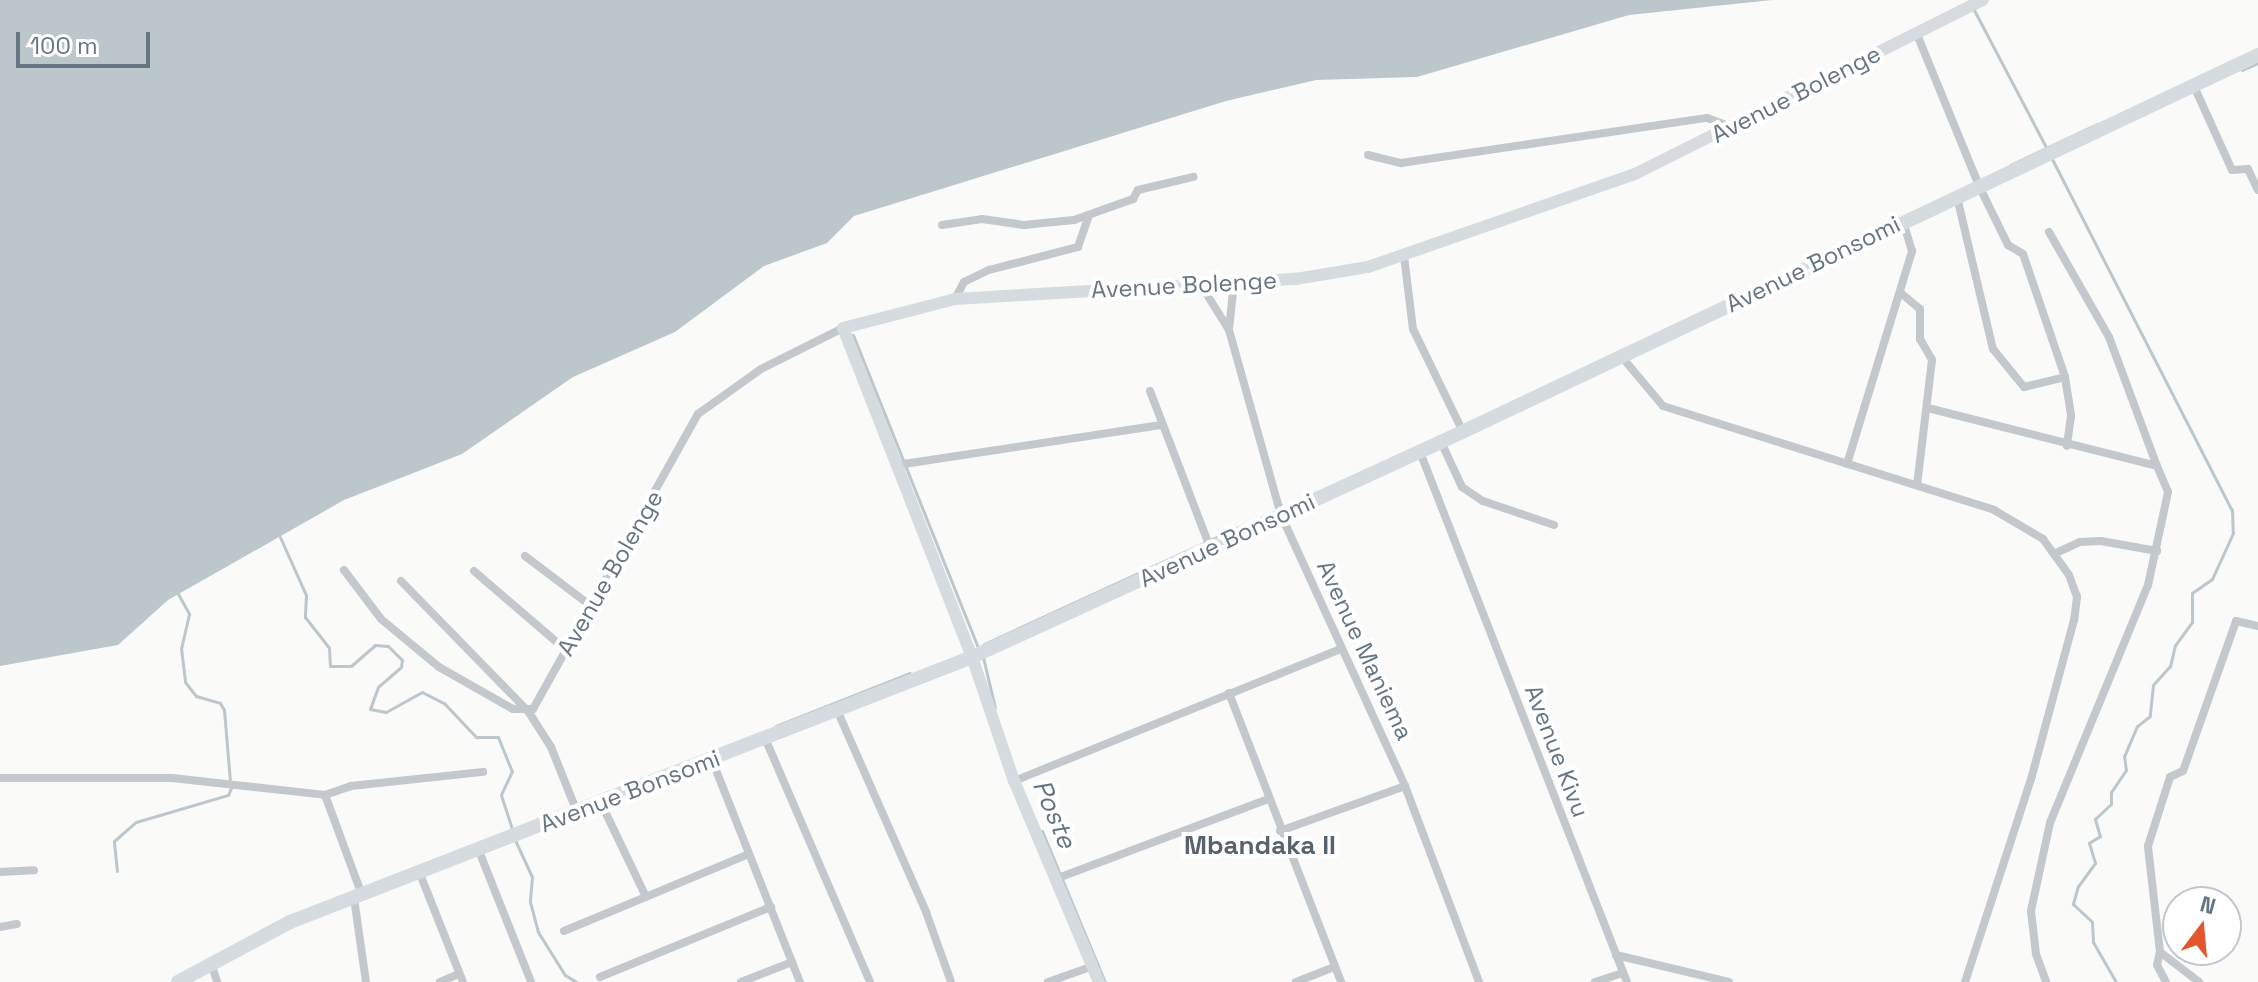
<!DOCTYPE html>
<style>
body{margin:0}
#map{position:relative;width:2258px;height:982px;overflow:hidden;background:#fafaf8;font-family:"Space Grotesk",sans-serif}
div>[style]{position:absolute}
.water>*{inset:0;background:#bbc7cb}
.stream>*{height:3px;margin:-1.5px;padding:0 1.5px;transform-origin:1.5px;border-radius:1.5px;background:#bbc7cb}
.street>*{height:8px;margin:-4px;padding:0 4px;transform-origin:4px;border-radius:4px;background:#c3c8cc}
.secondary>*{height:12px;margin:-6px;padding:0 6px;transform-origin:6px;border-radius:6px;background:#d6dbdf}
.primary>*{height:14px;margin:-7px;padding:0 7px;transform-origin:7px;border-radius:7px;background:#d6dbdf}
span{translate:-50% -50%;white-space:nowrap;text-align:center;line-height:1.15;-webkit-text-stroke:8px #fff;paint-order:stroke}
.street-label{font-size:24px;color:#657683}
.water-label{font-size:26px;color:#60757c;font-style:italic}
.neighbourhood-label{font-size:26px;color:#57646e;font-weight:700}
.north{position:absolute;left:2162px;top:886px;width:80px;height:80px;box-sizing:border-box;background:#fff;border:2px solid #c1c8cd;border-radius:50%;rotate:16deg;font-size:22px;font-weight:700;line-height:32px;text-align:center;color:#657683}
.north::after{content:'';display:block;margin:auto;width:28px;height:36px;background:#e4572e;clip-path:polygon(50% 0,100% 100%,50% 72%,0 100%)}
.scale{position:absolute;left:16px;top:32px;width:134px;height:36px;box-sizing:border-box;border:4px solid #657683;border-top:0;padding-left:10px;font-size:24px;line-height:28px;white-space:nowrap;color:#657683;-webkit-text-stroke:6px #fff;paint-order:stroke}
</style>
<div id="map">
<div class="water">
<i style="clip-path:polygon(0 0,1772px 0,1629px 15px,1417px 77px,1316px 80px,1226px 101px,854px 216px,827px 243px,764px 266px,675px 332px,573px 377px,462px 454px,344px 500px,168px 600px,118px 645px,0 666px)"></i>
</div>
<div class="stream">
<i style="left:1974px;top:10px;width:153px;rotate:62.3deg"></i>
<i style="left:2242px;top:70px;width:17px;rotate:-24deg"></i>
<i style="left:2052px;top:159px;width:394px;rotate:62.9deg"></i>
<i style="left:2232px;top:510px;width:23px;rotate:88deg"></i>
<i style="left:2233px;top:533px;width:51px;rotate:114.5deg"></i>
<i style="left:2212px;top:579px;width:24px;rotate:145deg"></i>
<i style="left:2192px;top:593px;width:29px;rotate:90deg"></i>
<i style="left:2192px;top:622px;width:29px;rotate:126deg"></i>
<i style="left:2175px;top:645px;width:22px;rotate:103deg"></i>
<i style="left:2170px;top:666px;width:25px;rotate:132deg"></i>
<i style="left:2153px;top:685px;width:31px;rotate:96deg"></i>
<i style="left:2150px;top:716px;width:16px;rotate:142deg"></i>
<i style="left:2137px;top:726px;width:33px;rotate:113deg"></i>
<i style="left:2124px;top:756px;width:14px;rotate:82deg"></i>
<i style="left:2126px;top:770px;width:27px;rotate:124deg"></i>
<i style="left:2111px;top:792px;width:12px;rotate:90deg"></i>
<i style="left:2111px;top:804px;width:22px;rotate:137deg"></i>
<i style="left:2095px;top:819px;width:18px;rotate:74deg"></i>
<i style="left:2100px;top:836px;width:13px;rotate:148deg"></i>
<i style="left:2089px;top:843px;width:21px;rotate:73deg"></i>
<i style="left:2095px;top:863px;width:29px;rotate:126deg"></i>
<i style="left:2078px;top:886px;width:19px;rotate:106deg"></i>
<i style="left:2073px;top:904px;width:26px;rotate:43deg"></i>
<i style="left:2092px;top:922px;width:20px;rotate:87deg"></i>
<i style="left:2093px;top:942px;width:46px;rotate:60.1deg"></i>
<i style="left:2010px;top:165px;width:96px;rotate:-25.2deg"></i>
<i style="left:853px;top:335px;width:336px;rotate:68.2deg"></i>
<i style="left:280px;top:537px;width:64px;rotate:65.9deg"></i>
<i style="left:306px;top:595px;width:22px;rotate:93deg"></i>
<i style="left:305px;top:617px;width:39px;rotate:52deg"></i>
<i style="left:329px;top:648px;width:18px;rotate:87deg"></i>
<i style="left:330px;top:666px;width:21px"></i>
<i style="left:351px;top:666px;width:32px;rotate:-41deg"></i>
<i style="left:375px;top:645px;width:13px;rotate:4deg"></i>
<i style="left:388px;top:646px;width:20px;rotate:45deg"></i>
<i style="left:402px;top:660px;width:7px;rotate:98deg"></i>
<i style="left:401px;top:667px;width:30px;rotate:139deg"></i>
<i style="left:378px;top:687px;width:23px;rotate:110deg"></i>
<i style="left:370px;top:709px;width:16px;rotate:11deg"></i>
<i style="left:386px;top:712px;width:41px;rotate:-29.1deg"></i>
<i style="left:422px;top:692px;width:25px;rotate:27deg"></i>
<i style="left:444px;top:703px;width:47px;rotate:46.7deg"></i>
<i style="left:476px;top:737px;width:22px"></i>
<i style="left:498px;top:737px;width:37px;rotate:68deg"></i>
<i style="left:512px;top:771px;width:26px;rotate:115deg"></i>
<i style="left:501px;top:795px;width:36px;rotate:72deg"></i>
<i style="left:177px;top:592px;width:25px;rotate:61deg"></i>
<i style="left:189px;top:614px;width:35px;rotate:103deg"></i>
<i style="left:181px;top:648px;width:34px;rotate:83deg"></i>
<i style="left:185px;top:682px;width:18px;rotate:52deg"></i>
<i style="left:196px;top:696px;width:25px;rotate:16deg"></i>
<i style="left:220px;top:703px;width:8px;rotate:60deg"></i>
<i style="left:224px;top:710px;width:71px;rotate:85.2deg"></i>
<i style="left:984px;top:644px;width:285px;rotate:-24.7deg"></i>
<i style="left:983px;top:657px;width:52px;rotate:76.8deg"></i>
<i style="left:776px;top:726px;width:144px;rotate:-21.6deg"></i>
<i style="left:1042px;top:831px;width:164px;rotate:67.4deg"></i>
<i style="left:515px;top:840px;width:41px;rotate:65.3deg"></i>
<i style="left:532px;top:877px;width:25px;rotate:95deg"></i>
<i style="left:530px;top:902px;width:31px;rotate:75deg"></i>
<i style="left:538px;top:932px;width:51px;rotate:57.9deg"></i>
<i style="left:565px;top:975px;width:13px;rotate:32deg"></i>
<i style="left:117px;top:871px;width:30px;rotate:-96deg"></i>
<i style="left:114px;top:841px;width:29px;rotate:-41deg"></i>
<i style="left:136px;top:822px;width:96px;rotate:-16.4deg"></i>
<i style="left:228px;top:795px;width:8px;rotate:-67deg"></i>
</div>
<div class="street">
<i style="left:1916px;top:32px;width:169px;rotate:67.7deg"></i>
<i style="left:1980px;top:188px;width:64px;rotate:63.8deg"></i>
<i style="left:2008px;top:245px;width:17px;rotate:31deg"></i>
<i style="left:2023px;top:254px;width:130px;rotate:71.1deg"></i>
<i style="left:2065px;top:377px;width:39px;rotate:81deg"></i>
<i style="left:2071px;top:416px;width:30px;rotate:98deg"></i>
<i style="left:2193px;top:84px;width:94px;rotate:65.6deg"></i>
<i style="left:2232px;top:170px;width:16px;rotate:-4deg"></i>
<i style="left:2248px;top:169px;width:23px;rotate:65deg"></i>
<i style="left:1368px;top:155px;width:34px;rotate:14deg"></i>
<i style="left:1401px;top:163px;width:309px;rotate:-8.4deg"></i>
<i style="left:1707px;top:118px;width:27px;rotate:20deg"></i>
<i style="left:1957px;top:197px;width:156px;rotate:76.7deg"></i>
<i style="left:1993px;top:349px;width:49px;rotate:50.8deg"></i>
<i style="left:2024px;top:387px;width:42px;rotate:-13.7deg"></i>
<i style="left:942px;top:225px;width:40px;rotate:-8.5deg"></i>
<i style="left:982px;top:219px;width:42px;rotate:8.1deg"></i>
<i style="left:1024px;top:225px;width:50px;rotate:-5.7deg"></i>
<i style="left:1074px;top:220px;width:63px;rotate:-19.6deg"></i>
<i style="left:1133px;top:199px;width:10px;rotate:-61deg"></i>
<i style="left:1138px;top:190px;width:57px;rotate:-13.3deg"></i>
<i style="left:2049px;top:232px;width:121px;rotate:60.3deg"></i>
<i style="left:2109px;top:337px;width:138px;rotate:69.6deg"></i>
<i style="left:1404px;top:256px;width:74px;rotate:83deg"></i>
<i style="left:1413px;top:329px;width:114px;rotate:64.1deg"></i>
<i style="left:1201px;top:285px;width:53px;rotate:58.1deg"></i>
<i style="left:1229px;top:330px;width:192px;rotate:74.3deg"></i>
<i style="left:1281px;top:515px;width:298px;rotate:65.4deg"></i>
<i style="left:1405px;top:786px;width:210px;rotate:69.3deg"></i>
<i style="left:1902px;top:294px;width:23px;rotate:40deg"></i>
<i style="left:1920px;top:309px;width:30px;rotate:90deg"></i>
<i style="left:1920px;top:339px;width:24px;rotate:60deg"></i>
<i style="left:1932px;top:360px;width:126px;rotate:96.8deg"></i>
<i style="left:955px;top:299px;width:19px;rotate:-62deg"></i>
<i style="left:964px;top:282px;width:28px;rotate:-26deg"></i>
<i style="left:989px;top:270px;width:92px;rotate:-14.5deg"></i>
<i style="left:1078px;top:247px;width:34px;rotate:-71deg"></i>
<i style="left:1229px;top:329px;width:46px;rotate:-83.8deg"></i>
<i style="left:1621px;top:356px;width:65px;rotate:50deg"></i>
<i style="left:1663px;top:406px;width:347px;rotate:17.4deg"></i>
<i style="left:1994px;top:510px;width:57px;rotate:30.6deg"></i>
<i style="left:2043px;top:539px;width:44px;rotate:54.2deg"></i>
<i style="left:2069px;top:575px;width:23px;rotate:70deg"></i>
<i style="left:2077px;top:597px;width:23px;rotate:97deg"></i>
<i style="left:2074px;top:620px;width:165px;rotate:105.1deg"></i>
<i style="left:2031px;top:779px;width:213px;rotate:108deg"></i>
<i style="left:1150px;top:391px;width:167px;rotate:69deg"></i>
<i style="left:1928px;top:408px;width:236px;rotate:14.2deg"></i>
<i style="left:2157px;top:466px;width:28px;rotate:67deg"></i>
<i style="left:2168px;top:492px;width:95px;rotate:102.1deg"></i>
<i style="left:2148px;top:585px;width:257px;rotate:112.4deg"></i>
<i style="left:2050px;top:823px;width:90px;rotate:102.2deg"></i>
<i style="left:2031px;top:911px;width:43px;rotate:83.4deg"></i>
<i style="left:2036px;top:954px;width:30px;rotate:70deg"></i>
<i style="left:1441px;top:442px;width:50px;rotate:65deg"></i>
<i style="left:1462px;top:487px;width:25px;rotate:34deg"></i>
<i style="left:1483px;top:501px;width:75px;rotate:18.7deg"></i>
<i style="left:1420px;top:452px;width:569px;rotate:68.67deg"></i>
<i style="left:1847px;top:464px;width:223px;rotate:-73deg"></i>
<i style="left:1912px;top:251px;width:31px;rotate:-107deg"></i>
<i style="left:897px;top:465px;width:267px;rotate:-8.6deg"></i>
<i style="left:2056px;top:553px;width:26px;rotate:-25deg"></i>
<i style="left:2080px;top:542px;width:21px;rotate:-3deg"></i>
<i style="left:2101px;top:541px;width:57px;rotate:10.1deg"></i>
<i style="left:525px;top:556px;width:83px;rotate:37.1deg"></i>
<i style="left:344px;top:570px;width:61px;rotate:52.9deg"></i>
<i style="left:381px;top:619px;width:75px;rotate:39.6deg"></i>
<i style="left:439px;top:667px;width:85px;rotate:29.6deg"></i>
<i style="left:513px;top:709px;width:20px"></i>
<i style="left:533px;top:709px;width:338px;rotate:-60.8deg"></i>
<i style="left:698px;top:414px;width:77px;rotate:-35.5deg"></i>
<i style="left:761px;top:369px;width:92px;rotate:-26.6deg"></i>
<i style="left:474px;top:571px;width:121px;rotate:40.7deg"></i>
<i style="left:401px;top:581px;width:182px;rotate:45.7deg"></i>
<i style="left:528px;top:711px;width:43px;rotate:57.4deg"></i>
<i style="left:551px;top:747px;width:70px;rotate:68.2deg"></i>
<i style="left:1229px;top:693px;width:310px;rotate:68.8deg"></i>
<i style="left:837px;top:710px;width:221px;rotate:66.2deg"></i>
<i style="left:926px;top:912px;width:74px;rotate:70.3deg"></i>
<i style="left:765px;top:738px;width:266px;rotate:66.7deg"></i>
<i style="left:712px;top:760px;width:239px;rotate:68.4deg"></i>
<i style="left:0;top:778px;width:172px"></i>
<i style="left:172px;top:778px;width:154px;rotate:6.3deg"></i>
<i style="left:325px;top:795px;width:28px;rotate:-19deg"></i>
<i style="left:351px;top:786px;width:133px;rotate:-6.1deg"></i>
<i style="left:1014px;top:781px;width:353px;rotate:-22deg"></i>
<i style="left:325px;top:795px;width:107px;rotate:69.7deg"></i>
<i style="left:601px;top:803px;width:104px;rotate:64.4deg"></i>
<i style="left:1280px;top:831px;width:133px;rotate:-19.8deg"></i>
<i style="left:479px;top:851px;width:141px;rotate:68.3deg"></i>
<i style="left:0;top:872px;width:34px;rotate:-3deg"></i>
<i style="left:420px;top:874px;width:116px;rotate:68.3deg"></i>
<i style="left:1058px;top:878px;width:224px;rotate:-20.6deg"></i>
<i style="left:354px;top:898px;width:85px;rotate:81.9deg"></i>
<i style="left:0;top:927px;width:17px;rotate:-10deg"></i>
<i style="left:564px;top:931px;width:200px;rotate:-22.6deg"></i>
<i style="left:2160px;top:952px;width:13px;rotate:103deg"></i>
<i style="left:2157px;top:965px;width:19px;rotate:62deg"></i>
<i style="left:1616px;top:955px;width:116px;rotate:13.4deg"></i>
<i style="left:211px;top:963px;width:20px;rotate:72deg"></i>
<i style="left:600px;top:977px;width:185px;rotate:-22.3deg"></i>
<i style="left:440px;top:982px;width:21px;rotate:-23deg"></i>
<i style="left:741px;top:982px;width:55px;rotate:-21.4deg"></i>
<i style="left:1048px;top:982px;width:48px;rotate:-19.6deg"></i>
<i style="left:1296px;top:982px;width:41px;rotate:-21.5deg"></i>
<i style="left:1595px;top:982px;width:29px;rotate:-18deg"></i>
<i style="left:2199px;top:982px;width:49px;rotate:-142.4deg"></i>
<i style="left:2160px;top:952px;width:107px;rotate:-96.5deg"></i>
<i style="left:2148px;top:846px;width:72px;rotate:-72.3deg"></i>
<i style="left:2170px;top:777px;width:14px;rotate:-25deg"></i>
<i style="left:2183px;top:771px;width:159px;rotate:-70.5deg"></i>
<i style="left:2236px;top:621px;width:23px;rotate:13deg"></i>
</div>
<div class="secondary">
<i style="left:1099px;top:982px;width:218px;rotate:-112.9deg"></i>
<i style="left:1014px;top:781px;width:131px;rotate:-108.7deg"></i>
<i style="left:972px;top:657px;width:353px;rotate:-111.4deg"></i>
<i style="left:843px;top:328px;width:116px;rotate:-14.5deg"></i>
<i style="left:955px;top:299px;width:342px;rotate:-3.4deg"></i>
<i style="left:1296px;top:279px;width:73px;rotate:-9.5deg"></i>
<i style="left:1368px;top:267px;width:283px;rotate:-19.2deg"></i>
<i style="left:1635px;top:174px;width:389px;rotate:-26.6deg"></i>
</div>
<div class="primary">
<i style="left:178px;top:982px;width:127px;rotate:-28.2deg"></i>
<i style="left:290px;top:922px;width:732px;rotate:-21.23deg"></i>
<i style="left:972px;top:657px;width:516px;rotate:-24.63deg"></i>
<i style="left:1441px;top:442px;width:904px;rotate:-25.35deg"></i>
</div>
<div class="street-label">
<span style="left:1796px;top:94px;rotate:-27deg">Avenue Bolenge</span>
<span style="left:1813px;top:264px;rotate:-26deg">Avenue Bonsomi</span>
<span style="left:1184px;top:285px;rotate:-3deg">Avenue Bolenge</span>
<span style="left:1227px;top:540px;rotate:-25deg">Avenue Bonsomi</span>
<span style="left:610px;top:573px;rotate:-60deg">Avenue Bolenge</span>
<span style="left:1365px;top:650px;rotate:65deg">Avenue Maniema</span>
<span style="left:1557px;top:751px;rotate:69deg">Avenue Kivu</span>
<span style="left:630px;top:791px;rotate:-21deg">Avenue Bonsomi</span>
</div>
<div class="water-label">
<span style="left:1054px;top:814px;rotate:67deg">Poste</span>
</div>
<div class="neighbourhood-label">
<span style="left:1260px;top:846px">Mbandaka II</span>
</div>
<div class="north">N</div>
<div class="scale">100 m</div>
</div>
